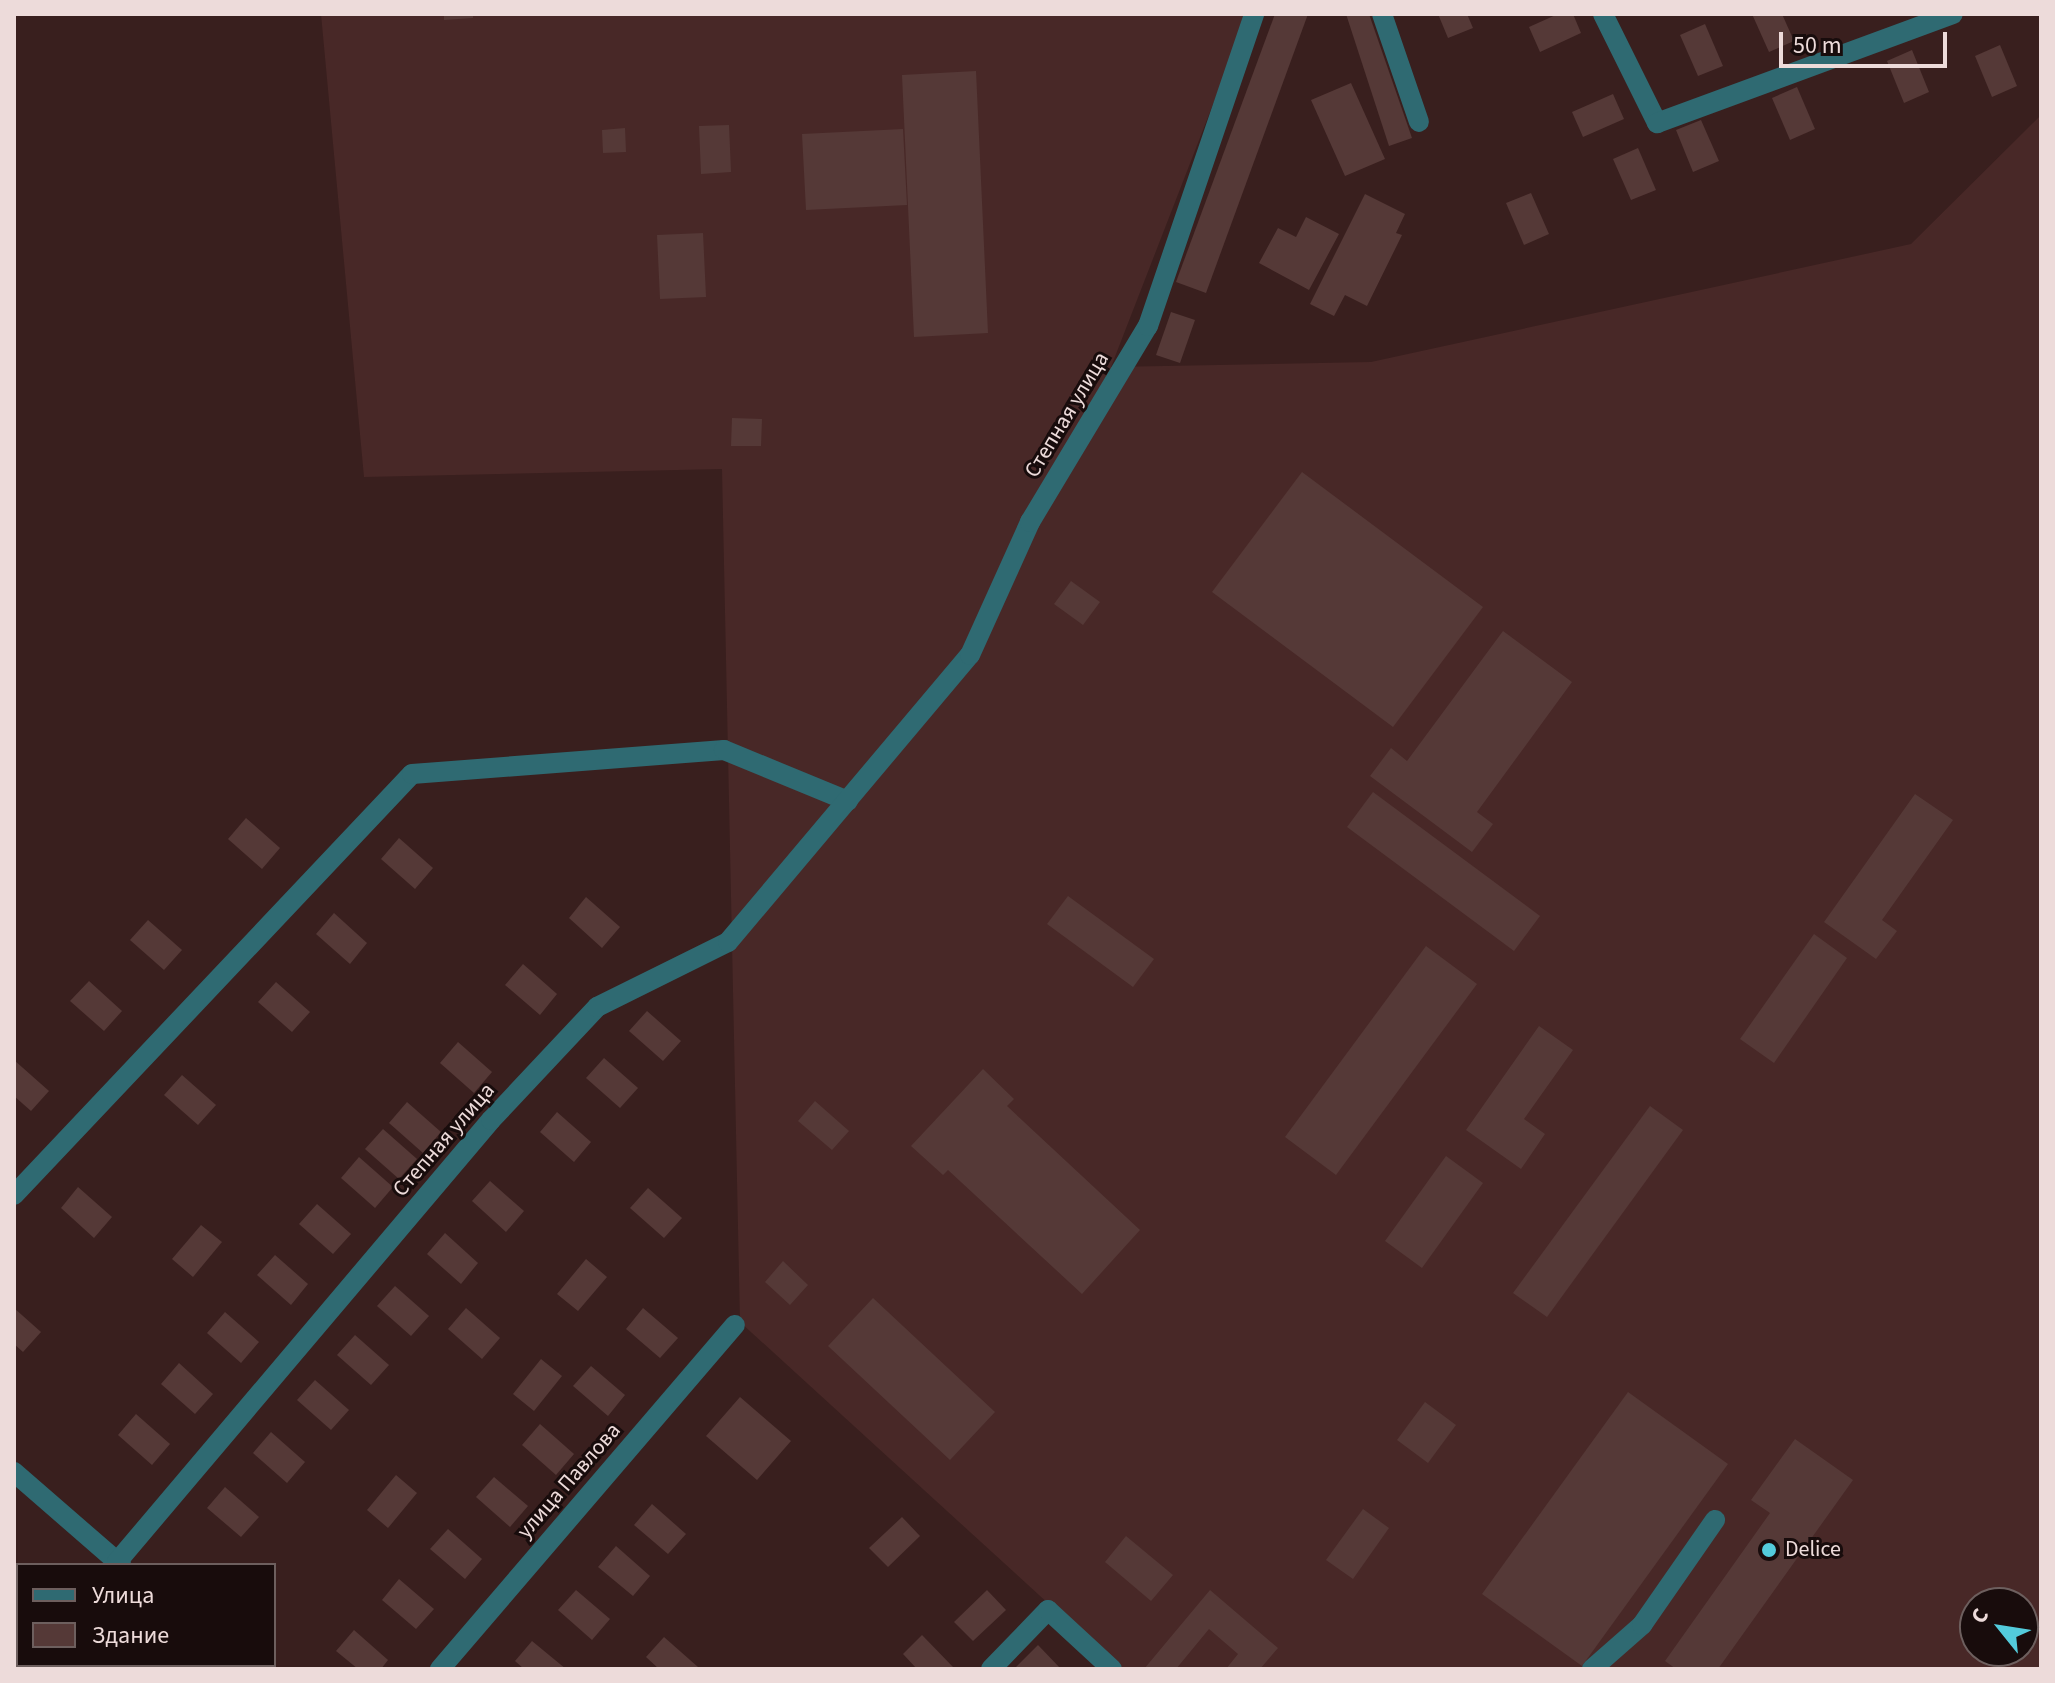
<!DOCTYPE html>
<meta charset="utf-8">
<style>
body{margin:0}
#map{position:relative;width:2055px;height:1683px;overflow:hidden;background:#391f1e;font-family:"Source Sans 3",sans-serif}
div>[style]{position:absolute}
.built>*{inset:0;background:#482827}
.building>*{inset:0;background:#553937}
.minor>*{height:20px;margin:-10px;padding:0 10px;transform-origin:10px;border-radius:10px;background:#2f6a72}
.dots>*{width:22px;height:22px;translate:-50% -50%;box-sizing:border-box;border:4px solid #180c0c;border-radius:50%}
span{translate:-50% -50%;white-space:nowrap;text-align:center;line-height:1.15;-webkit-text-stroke:6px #180c0c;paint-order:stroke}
.street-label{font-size:22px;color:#eddbda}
.poi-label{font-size:22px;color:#eddbda}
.left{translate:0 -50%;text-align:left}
.frame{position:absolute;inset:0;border:16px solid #eddbda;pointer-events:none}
.legend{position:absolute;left:16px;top:1563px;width:260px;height:104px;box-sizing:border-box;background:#180c0c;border:2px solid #6d5f5e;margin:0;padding:10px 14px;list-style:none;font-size:24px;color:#eddbda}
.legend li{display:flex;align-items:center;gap:16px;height:40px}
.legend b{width:40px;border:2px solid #6d5f5e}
.north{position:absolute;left:1959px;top:1587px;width:80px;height:80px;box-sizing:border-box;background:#180c0c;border:2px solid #6d5f5e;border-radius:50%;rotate:300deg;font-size:22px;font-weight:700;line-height:32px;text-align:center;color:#eddbda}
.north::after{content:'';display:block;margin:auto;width:28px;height:36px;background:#53cbdb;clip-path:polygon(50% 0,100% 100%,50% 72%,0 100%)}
.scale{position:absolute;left:1779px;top:32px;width:168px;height:36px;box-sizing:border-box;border:4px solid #eddbda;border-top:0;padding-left:10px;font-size:24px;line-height:28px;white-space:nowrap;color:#eddbda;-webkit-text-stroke:6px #180c0c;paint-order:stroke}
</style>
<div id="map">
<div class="built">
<i style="clip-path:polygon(evenodd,321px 14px,1248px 14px,1111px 367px,1371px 362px,1911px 244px,2041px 115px,2041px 1669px,1120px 1669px,740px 1322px,722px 469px,364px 477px,321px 14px,1975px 1603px,2023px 1603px,2023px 1651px,1975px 1651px,1975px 1603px)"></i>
</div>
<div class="building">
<i style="clip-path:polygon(444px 14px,473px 14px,473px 18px,444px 20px)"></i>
<i style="clip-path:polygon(1275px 14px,1308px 14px,1206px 293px,1176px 282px)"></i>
<i style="clip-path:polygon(1346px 14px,1369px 14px,1412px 138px,1389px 146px)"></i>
<i style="clip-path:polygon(1438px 14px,1467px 14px,1473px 28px,1448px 38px)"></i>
<i style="clip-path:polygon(1558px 14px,1573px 14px,1581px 33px,1540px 52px,1529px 27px)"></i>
<i style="clip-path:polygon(1752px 14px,1782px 14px,1794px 41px,1769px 52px)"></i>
<i style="clip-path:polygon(1705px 24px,1723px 66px,1698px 76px,1680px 35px)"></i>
<i style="clip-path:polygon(2000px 45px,2017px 86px,1992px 97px,1975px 56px)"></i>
<i style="clip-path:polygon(1912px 50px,1929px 92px,1904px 103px,1887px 61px)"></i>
<i style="clip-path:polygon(976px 71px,988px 333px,914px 337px,902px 75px)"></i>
<i style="clip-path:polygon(1351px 83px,1385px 159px,1345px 176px,1311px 100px)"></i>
<i style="clip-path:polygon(1797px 87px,1815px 129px,1790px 140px,1772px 98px)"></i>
<i style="clip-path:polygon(1613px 94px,1624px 119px,1583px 137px,1572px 112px)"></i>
<i style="clip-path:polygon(1701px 120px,1719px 161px,1693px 172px,1676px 130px)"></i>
<i style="clip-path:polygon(729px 125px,731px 172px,701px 174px,699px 126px)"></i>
<i style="clip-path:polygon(625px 128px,626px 152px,603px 153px,602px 130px)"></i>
<i style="clip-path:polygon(903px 129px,907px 205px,806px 210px,802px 134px)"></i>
<i style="clip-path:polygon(1638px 148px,1656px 190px,1631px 200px,1613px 159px)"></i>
<i style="clip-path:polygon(1531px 193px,1549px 234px,1524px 245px,1506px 203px)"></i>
<i style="clip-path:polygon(1365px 194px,1405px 214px,1396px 233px,1402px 235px,1367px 306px,1345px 295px,1334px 316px,1310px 304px)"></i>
<i style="clip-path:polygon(1306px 217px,1339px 234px,1309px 290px,1259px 263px,1278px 228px,1296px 237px)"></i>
<i style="clip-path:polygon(703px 233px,706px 297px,660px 299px,657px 235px)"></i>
<i style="clip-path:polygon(1171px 312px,1195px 320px,1180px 363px,1156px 355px)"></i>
<i style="clip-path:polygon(732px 418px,762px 419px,761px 446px,731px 446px)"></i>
<i style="clip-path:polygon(1302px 472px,1483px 607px,1393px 727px,1212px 592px)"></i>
<i style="clip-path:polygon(1071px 581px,1100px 602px,1083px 625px,1054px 604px)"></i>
<i style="clip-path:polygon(1503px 631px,1572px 682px,1477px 812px,1493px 824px,1472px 852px,1370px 776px,1391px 748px,1407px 761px)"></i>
<i style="clip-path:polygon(1373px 792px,1540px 916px,1514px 951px,1347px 827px)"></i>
<i style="clip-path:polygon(1915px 794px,1953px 820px,1882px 920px,1897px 931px,1876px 959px,1824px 922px)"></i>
<i style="clip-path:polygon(246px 818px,280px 848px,262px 869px,228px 839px)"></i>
<i style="clip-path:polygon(399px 838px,433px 868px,415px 889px,381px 859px)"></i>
<i style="clip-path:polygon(1068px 896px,1154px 959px,1133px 987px,1047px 924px)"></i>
<i style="clip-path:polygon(586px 897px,620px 927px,602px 948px,569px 918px)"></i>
<i style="clip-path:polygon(334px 913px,367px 943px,350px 964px,316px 934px)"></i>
<i style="clip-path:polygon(148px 920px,182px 950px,164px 970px,130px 940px)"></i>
<i style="clip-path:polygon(1814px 934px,1847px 958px,1774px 1063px,1740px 1039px)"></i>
<i style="clip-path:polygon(1426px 946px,1477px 984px,1336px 1175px,1285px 1137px)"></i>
<i style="clip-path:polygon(523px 964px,557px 994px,540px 1015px,505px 985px)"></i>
<i style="clip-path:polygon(89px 981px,122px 1011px,104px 1031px,70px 1001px)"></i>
<i style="clip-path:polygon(276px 982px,310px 1012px,292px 1032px,258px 1002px)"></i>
<i style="clip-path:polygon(647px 1011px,681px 1041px,663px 1061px,629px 1031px)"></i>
<i style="clip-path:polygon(1539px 1026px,1573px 1050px,1524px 1119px,1545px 1134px,1521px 1169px,1466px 1130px)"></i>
<i style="clip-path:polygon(458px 1042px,492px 1072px,474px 1093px,440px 1063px)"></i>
<i style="clip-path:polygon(604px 1058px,638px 1088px,620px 1108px,586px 1078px)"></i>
<i style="clip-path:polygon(14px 1060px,49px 1091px,31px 1111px,14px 1096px)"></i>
<i style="clip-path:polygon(983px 1069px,1014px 1099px,1007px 1106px,1140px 1230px,1082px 1294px,948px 1170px,943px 1175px,911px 1146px)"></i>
<i style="clip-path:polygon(182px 1075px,216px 1105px,198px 1125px,164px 1095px)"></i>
<i style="clip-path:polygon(815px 1101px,849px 1131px,832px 1150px,798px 1121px)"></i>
<i style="clip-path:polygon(407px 1102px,441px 1132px,423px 1153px,389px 1123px)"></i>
<i style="clip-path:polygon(1650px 1106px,1683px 1130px,1547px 1317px,1513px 1293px)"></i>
<i style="clip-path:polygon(557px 1112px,591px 1142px,574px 1162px,540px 1132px)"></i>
<i style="clip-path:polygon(383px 1129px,417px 1159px,399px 1179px,365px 1149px)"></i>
<i style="clip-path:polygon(1446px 1156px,1483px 1183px,1422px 1268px,1385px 1241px)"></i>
<i style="clip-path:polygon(359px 1157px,393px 1187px,375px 1208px,341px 1178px)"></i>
<i style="clip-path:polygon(490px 1181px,524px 1211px,506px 1232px,472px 1201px)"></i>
<i style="clip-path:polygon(78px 1187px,112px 1217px,94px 1238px,61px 1208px)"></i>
<i style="clip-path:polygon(648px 1188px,682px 1218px,664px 1238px,630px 1208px)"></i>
<i style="clip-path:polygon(317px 1204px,351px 1234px,333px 1254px,299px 1224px)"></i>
<i style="clip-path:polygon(201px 1225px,222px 1242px,193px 1277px,172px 1259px)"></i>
<i style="clip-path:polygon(445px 1233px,478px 1263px,461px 1284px,427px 1254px)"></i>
<i style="clip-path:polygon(275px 1255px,308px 1284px,291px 1305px,257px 1275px)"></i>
<i style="clip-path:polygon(586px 1259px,607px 1277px,578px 1311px,557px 1294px)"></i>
<i style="clip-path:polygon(783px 1261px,808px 1285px,790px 1305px,765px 1282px)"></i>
<i style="clip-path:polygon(395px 1286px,429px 1316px,411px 1336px,377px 1306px)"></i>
<i style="clip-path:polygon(873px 1298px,995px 1412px,950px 1460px,828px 1346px)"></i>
<i style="clip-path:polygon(14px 1308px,41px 1332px,23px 1352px,14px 1344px)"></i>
<i style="clip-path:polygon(466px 1308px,500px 1338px,482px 1359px,448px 1329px)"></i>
<i style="clip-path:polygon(643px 1308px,678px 1338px,660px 1358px,626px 1329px)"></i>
<i style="clip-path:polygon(225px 1312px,259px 1342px,241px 1363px,207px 1333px)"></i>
<i style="clip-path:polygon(355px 1335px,389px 1365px,371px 1385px,337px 1355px)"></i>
<i style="clip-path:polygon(541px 1359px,562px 1376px,534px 1411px,513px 1394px)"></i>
<i style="clip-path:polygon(179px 1363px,213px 1394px,195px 1414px,161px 1384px)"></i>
<i style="clip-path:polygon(591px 1366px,625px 1395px,608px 1416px,573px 1386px)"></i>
<i style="clip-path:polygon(315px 1380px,349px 1410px,331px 1430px,297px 1400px)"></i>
<i style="clip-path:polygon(1628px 1392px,1728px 1464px,1582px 1666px,1482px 1594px)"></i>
<i style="clip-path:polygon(740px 1397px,791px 1441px,757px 1480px,706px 1436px)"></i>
<i style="clip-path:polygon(1425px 1402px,1456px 1425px,1428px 1463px,1397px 1440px)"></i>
<i style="clip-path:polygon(136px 1414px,170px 1444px,152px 1465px,118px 1435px)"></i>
<i style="clip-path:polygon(540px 1424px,574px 1454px,556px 1475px,522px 1445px)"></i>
<i style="clip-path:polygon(271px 1432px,305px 1462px,287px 1483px,253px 1453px)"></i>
<i style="clip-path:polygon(1795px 1439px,1853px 1480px,1718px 1669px,1676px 1669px,1665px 1661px,1770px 1513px,1751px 1500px)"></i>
<i style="clip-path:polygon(396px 1475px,417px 1493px,388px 1528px,367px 1510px)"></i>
<i style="clip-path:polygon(494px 1477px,528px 1506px,510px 1527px,476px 1497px)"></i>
<i style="clip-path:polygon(225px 1487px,259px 1517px,241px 1537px,207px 1508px)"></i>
<i style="clip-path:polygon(652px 1504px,686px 1534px,668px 1554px,634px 1525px)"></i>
<i style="clip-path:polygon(1363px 1509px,1389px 1528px,1353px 1579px,1326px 1560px)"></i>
<i style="clip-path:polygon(902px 1517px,920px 1536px,888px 1567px,869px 1548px)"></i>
<i style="clip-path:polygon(448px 1529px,482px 1559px,465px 1579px,430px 1549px)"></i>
<i style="clip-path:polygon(1126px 1536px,1173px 1575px,1151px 1601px,1105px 1562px)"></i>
<i style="clip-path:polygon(616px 1546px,650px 1576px,633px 1596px,598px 1567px)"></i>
<i style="clip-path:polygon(399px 1579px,434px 1609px,416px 1629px,382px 1600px)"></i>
<i style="clip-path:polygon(576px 1590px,610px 1619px,592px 1640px,558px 1610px)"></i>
<i style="clip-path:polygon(987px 1590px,1006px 1610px,973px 1641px,954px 1622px)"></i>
<i style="clip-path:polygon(1210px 1590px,1278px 1648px,1260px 1669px,1226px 1669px,1238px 1654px,1209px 1629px,1176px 1669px,1144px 1669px)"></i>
<i style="clip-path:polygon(354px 1630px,388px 1660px,381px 1669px,358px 1669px,336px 1651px)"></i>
<i style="clip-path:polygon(922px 1635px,953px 1667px,951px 1669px,917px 1669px,903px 1654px)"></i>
<i style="clip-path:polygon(664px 1637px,698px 1667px,696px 1669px,659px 1669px,646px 1657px)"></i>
<i style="clip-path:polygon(532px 1641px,566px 1669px,524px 1669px,515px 1661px)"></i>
<i style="clip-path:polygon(1038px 1645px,1061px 1669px,1014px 1669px)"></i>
</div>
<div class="minor">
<i style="left:1382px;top:14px;width:114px;rotate:71.1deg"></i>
<i style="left:1603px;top:14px;width:122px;rotate:63.6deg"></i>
<i style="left:1657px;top:123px;width:315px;rotate:-20.2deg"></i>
<i style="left:14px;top:1195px;width:579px;rotate:-46.61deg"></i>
<i style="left:412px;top:774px;width:313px;rotate:-4.4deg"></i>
<i style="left:724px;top:750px;width:134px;rotate:22.4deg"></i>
<i style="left:14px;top:1472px;width:142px;rotate:41deg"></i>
<i style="left:117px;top:1562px;width:579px;rotate:-49.76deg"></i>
<i style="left:491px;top:1120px;width:155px;rotate:-46.8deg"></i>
<i style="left:597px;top:1007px;width:146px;rotate:-26.4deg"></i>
<i style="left:728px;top:942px;width:375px;rotate:-49.9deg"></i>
<i style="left:970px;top:655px;width:146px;rotate:-65.7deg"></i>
<i style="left:1030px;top:522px;width:229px;rotate:-59deg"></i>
<i style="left:1148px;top:326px;width:330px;rotate:-71.2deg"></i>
<i style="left:236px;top:1665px;width:6px;rotate:45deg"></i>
<i style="left:440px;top:1669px;width:453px;rotate:-49.4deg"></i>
<i style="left:991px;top:1669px;width:82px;rotate:-46deg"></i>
<i style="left:1048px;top:1610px;width:87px;rotate:42.7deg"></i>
<i style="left:1592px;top:1669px;width:67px;rotate:-41.3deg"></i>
<i style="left:1642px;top:1625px;width:128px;rotate:-55.2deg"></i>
</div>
<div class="dots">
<i style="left:1769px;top:1550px;background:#53cbdb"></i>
</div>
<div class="street-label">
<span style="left:1067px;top:415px;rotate:-59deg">Степная улица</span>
<span style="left:444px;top:1140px;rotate:-49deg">Степная улица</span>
<span style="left:569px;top:1481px;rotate:-49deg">улица Павлова</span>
</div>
<div class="poi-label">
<span class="left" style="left:1785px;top:1550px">Delice</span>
</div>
<div class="frame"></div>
<ul class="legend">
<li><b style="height:10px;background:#2f6a72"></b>Улица</li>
<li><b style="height:22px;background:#553937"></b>Здание</li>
</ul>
<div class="north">С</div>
<div class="scale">50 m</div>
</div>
